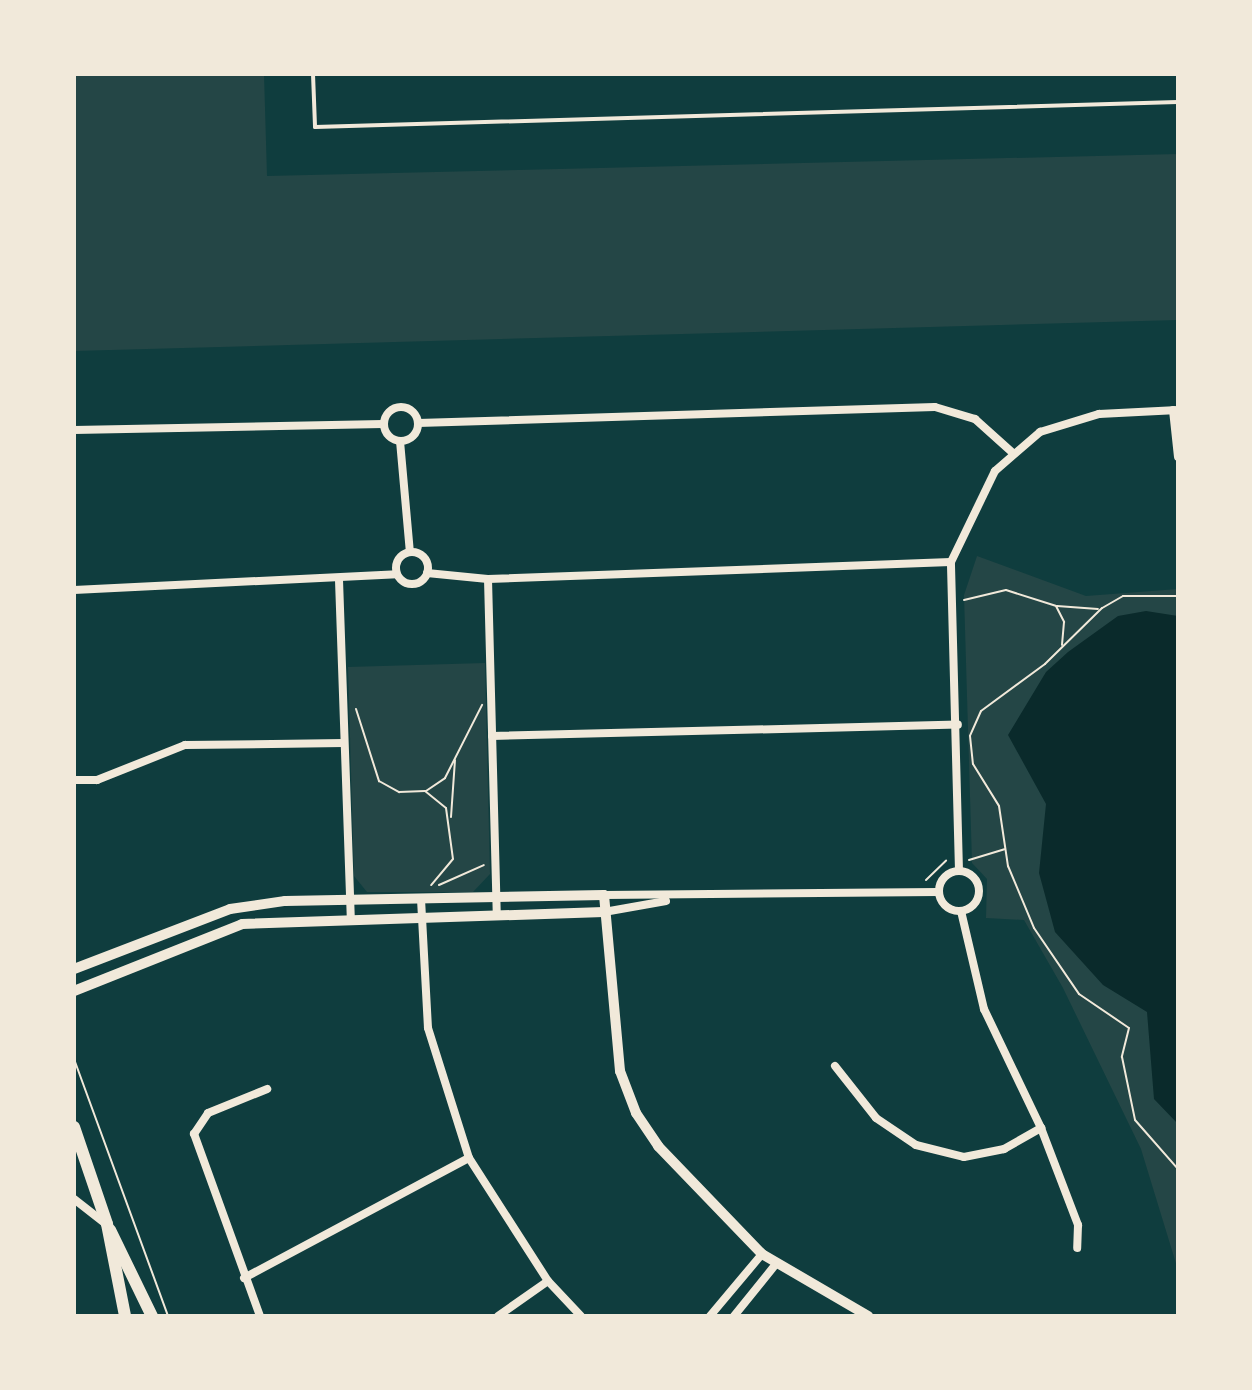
<!DOCTYPE html>
<style>
body{margin:0}
#map{position:relative;width:1252px;height:1390px;overflow:hidden;background:#0f3d3e;font-family:Poppins,sans-serif}
div>[style]{position:absolute}
.green>*{inset:0;background:#244646}
.water>*{inset:0;background:#0a2a2b}
.path>*{height:2px;margin:-1px;padding:0 1px;transform-origin:1px;border-radius:1px;background:#f1e9da}
.service>*{height:4px;margin:-2px;padding:0 2px;transform-origin:2px;border-radius:2px;background:#f1e9da}
.minor>*{height:8px;margin:-4px;padding:0 4px;transform-origin:4px;border-radius:4px;background:#f1e9da}
.minor>.ring{margin:-4px;padding:0;box-sizing:content-box;background:none;border:8px solid #f1e9da;border-radius:50%}
.tertiary>*{height:10px;margin:-5px;padding:0 5px;transform-origin:5px;border-radius:5px;background:#f1e9da}
.primary>*{height:12px;margin:-6px;padding:0 6px;transform-origin:6px;border-radius:6px;background:#f1e9da}
span{translate:-50% -50%;white-space:nowrap;text-align:center;line-height:1.15;-webkit-text-stroke:8px #f1e9da;paint-order:stroke}
.frame{position:absolute;inset:0;border:76px solid #f1e9da;pointer-events:none}
</style>
<div id="map">
<div class="green">
<i style="clip-path:polygon(74px 74px,264px 74px,267px 176px,1178px 154px,1178px 320px,74px 351px)"></i>
<i style="clip-path:polygon(977px 556px,1086px 596px,1178px 589px,1178px 1270px,1141px 1149px,1063px 988px,1024px 920px,986px 918px,987px 879px,972px 863px,964px 595px)"></i>
<i style="clip-path:polygon(485px 663px,490px 874px,473px 892px,367px 892px,354px 876px,348px 667px)"></i>
</div>
<div class="water">
<i style="clip-path:polygon(1146px 611px,1178px 616px,1178px 1124px,1154px 1099px,1147px 1012px,1103px 985px,1055px 932px,1039px 873px,1046px 804px,1008px 735px,1046px 672px,1068px 652px,1118px 616px)"></i>
</div>
<div class="path">
<i style="left:1178px;top:596px;width:55px;rotate:180deg"></i>
<i style="left:1123px;top:596px;width:24px;rotate:150deg"></i>
<i style="left:1102px;top:608px;width:80px;rotate:135.5deg"></i>
<i style="left:1045px;top:664px;width:79px;rotate:143.7deg"></i>
<i style="left:981px;top:711px;width:27px;rotate:114deg"></i>
<i style="left:970px;top:736px;width:28px;rotate:84deg"></i>
<i style="left:973px;top:764px;width:49px;rotate:58.2deg"></i>
<i style="left:999px;top:806px;width:61px;rotate:81.5deg"></i>
<i style="left:1008px;top:866px;width:67px;rotate:67.2deg"></i>
<i style="left:1034px;top:928px;width:80px;rotate:55.7deg"></i>
<i style="left:1079px;top:994px;width:60px;rotate:34.2deg"></i>
<i style="left:1129px;top:1028px;width:30px;rotate:104deg"></i>
<i style="left:1122px;top:1057px;width:64px;rotate:78.3deg"></i>
<i style="left:1135px;top:1120px;width:65px;rotate:48.7deg"></i>
<i style="left:964px;top:600px;width:43px;rotate:-13.4deg"></i>
<i style="left:1006px;top:590px;width:52px;rotate:17.7deg"></i>
<i style="left:1056px;top:606px;width:18px;rotate:63deg"></i>
<i style="left:1064px;top:622px;width:23px;rotate:95deg"></i>
<i style="left:1057px;top:606px;width:41px;rotate:4.2deg"></i>
<i style="left:356px;top:709px;width:76px;rotate:72.3deg"></i>
<i style="left:379px;top:781px;width:23px;rotate:29deg"></i>
<i style="left:399px;top:792px;width:26px;rotate:-2deg"></i>
<i style="left:425px;top:791px;width:27px;rotate:39deg"></i>
<i style="left:446px;top:808px;width:51px;rotate:82.2deg"></i>
<i style="left:453px;top:859px;width:34px;rotate:130deg"></i>
<i style="left:426px;top:791px;width:23px;rotate:-34deg"></i>
<i style="left:445px;top:778px;width:82px;rotate:-63.1deg"></i>
<i style="left:451px;top:817px;width:57px;rotate:-86deg"></i>
<i style="left:969px;top:860px;width:37px;rotate:-17deg"></i>
<i style="left:926px;top:880px;width:28px;rotate:-44deg"></i>
<i style="left:439px;top:885px;width:49px;rotate:-24deg"></i>
<i style="left:74px;top:1059px;width:274px;rotate:69.9deg"></i>
</div>
<div class="service">
<i style="left:313px;top:74px;width:53px;rotate:87.8deg"></i>
<i style="left:315px;top:127px;width:863px;rotate:-1.66deg"></i>
</div>
<div class="minor">
<i class="ring" style="left:384px;top:407px;width:26px;height:26px"></i>
<i style="left:1173px;top:410px;width:47px;rotate:83.9deg"></i>
<i style="left:418px;top:423px;width:517px;rotate:-1.77deg"></i>
<i style="left:935px;top:407px;width:42px;rotate:16.7deg"></i>
<i style="left:975px;top:419px;width:52px;rotate:41.9deg"></i>
<i style="left:74px;top:430px;width:309px;rotate:-1.1deg"></i>
<i style="left:400px;top:441px;width:111px;rotate:84.9deg"></i>
<i class="ring" style="left:396px;top:552px;width:24px;height:24px"></i>
<i style="left:427px;top:573px;width:61px;rotate:5.6deg"></i>
<i style="left:488px;top:579px;width:463px;rotate:-2.1deg"></i>
<i style="left:488px;top:579px;width:335px;rotate:88.5deg"></i>
<i style="left:339px;top:580px;width:338px;rotate:88deg"></i>
<i style="left:74px;top:590px;width:323px;rotate:-2.8deg"></i>
<i style="left:492px;top:736px;width:466px;rotate:-1.4deg"></i>
<i style="left:74px;top:780px;width:23px"></i>
<i style="left:97px;top:780px;width:95px;rotate:-21.7deg"></i>
<i style="left:185px;top:745px;width:159px;rotate:-0.7deg"></i>
<i class="ring" style="left:939px;top:871px;width:32px;height:32px"></i>
<i style="left:959px;top:871px;width:309px;rotate:-91.5deg"></i>
<i style="left:951px;top:562px;width:101px;rotate:-64.2deg"></i>
<i style="left:995px;top:471px;width:60px;rotate:-40.9deg"></i>
<i style="left:1040px;top:432px;width:62px;rotate:-17deg"></i>
<i style="left:1099px;top:414px;width:79px;rotate:-2.9deg"></i>
<i style="left:604px;top:895px;width:334px;rotate:-0.5deg"></i>
<i style="left:421px;top:899px;width:129px;rotate:86.9deg"></i>
<i style="left:428px;top:1028px;width:136px;rotate:72.5deg"></i>
<i style="left:469px;top:1158px;width:146px;rotate:57.3deg"></i>
<i style="left:548px;top:1281px;width:48px;rotate:46.7deg"></i>
<i style="left:961px;top:911px;width:101px;rotate:76.8deg"></i>
<i style="left:984px;top:1009px;width:132px;rotate:64.4deg"></i>
<i style="left:1041px;top:1128px;width:104px;rotate:69.1deg"></i>
<i style="left:1078px;top:1225px;width:23px;rotate:92deg"></i>
<i style="left:604px;top:912px;width:63px;rotate:-10.1deg"></i>
<i style="left:835px;top:1066px;width:66px;rotate:51.7deg"></i>
<i style="left:876px;top:1118px;width:48px;rotate:34deg"></i>
<i style="left:916px;top:1145px;width:49px;rotate:14deg"></i>
<i style="left:964px;top:1157px;width:41px;rotate:-11.3deg"></i>
<i style="left:1004px;top:1149px;width:43px;rotate:-29.6deg"></i>
<i style="left:74px;top:1199px;width:41px;rotate:38deg"></i>
<i style="left:244px;top:1278px;width:255px;rotate:-28.1deg"></i>
<i style="left:260px;top:1316px;width:194px;rotate:-109.9deg"></i>
<i style="left:194px;top:1134px;width:25px;rotate:-56deg"></i>
<i style="left:208px;top:1113px;width:64px;rotate:-22.1deg"></i>
<i style="left:498px;top:1316px;width:61px;rotate:-35deg"></i>
<i style="left:710px;top:1316px;width:81px;rotate:-50deg"></i>
<i style="left:734px;top:1316px;width:67px;rotate:-51.1deg"></i>
</div>
<div class="tertiary">
<i style="left:74px;top:969px;width:167px;rotate:-21deg"></i>
<i style="left:230px;top:909px;width:56px;rotate:-8.3deg"></i>
<i style="left:285px;top:901px;width:319px;rotate:-1.1deg"></i>
<i style="left:604px;top:895px;width:177px;rotate:84.8deg"></i>
<i style="left:620px;top:1071px;width:45px;rotate:69.1deg"></i>
<i style="left:636px;top:1113px;width:40px;rotate:56deg"></i>
<i style="left:658px;top:1146px;width:150px;rotate:46.1deg"></i>
<i style="left:762px;top:1254px;width:123px;rotate:30.3deg"></i>
<i style="left:74px;top:991px;width:181px;rotate:-21.7deg"></i>
<i style="left:242px;top:924px;width:362px;rotate:-1.9deg"></i>
</div>
<div class="primary">
<i style="left:74px;top:1127px;width:102px;rotate:71.2deg"></i>
<i style="left:107px;top:1224px;width:94px;rotate:78.9deg"></i>
<i style="left:110px;top:1230px;width:96px;rotate:64deg"></i>
</div>
<div class="frame"></div>
</div>
